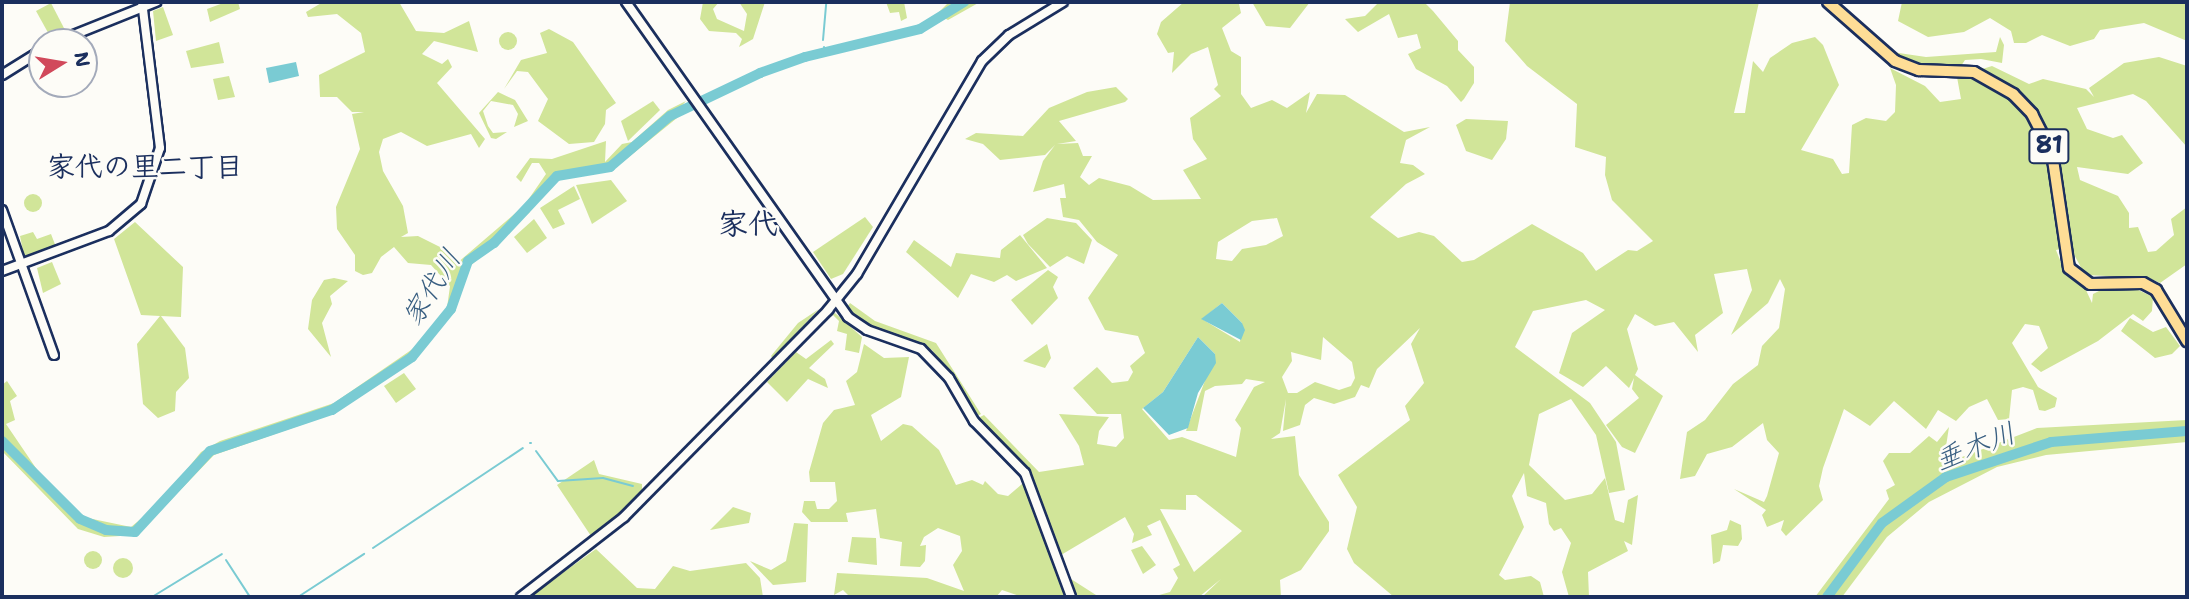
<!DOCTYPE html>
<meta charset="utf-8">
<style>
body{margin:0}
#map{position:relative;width:2189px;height:599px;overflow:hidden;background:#fdfcf7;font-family:"Shantell Sans","Klee One",sans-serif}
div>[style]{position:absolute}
.green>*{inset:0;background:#d1e599}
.round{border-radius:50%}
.water>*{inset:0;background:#7acbd3}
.stream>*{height:2px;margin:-1px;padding:0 1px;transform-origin:1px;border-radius:1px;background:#7acbd3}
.river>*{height:10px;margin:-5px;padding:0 5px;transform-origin:5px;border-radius:5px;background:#7acbd3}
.roads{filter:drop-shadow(2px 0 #1b2f5e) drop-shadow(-2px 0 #1b2f5e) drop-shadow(0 2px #1b2f5e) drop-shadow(0 -2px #1b2f5e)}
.minor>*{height:8px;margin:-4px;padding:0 4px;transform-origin:4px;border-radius:4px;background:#fdfcf7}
.major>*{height:10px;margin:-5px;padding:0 5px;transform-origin:5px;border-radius:5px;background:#fedd96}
span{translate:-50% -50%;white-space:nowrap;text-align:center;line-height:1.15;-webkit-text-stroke:5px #fdfcf7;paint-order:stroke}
.shield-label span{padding:2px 5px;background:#fdfcf7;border:2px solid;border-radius:5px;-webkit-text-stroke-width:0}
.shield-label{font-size:24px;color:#1b2f5e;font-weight:700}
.neighbourhood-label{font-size:28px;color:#1b2f5e;font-weight:700}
.water-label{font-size:28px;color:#385e81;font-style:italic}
.quarter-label{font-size:30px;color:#1b2f5e;font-weight:700}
.frame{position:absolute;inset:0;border:4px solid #1b2f5e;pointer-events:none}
.north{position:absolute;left:28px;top:28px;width:70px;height:70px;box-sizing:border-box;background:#fdfcf7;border:2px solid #a3aaba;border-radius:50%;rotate:79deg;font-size:19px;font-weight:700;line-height:28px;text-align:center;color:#1b2f5e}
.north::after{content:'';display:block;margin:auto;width:24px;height:32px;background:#d1495b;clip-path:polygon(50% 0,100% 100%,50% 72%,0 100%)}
</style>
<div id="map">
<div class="green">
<i style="clip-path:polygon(226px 2px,238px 2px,240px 9px,210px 22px,207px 9px)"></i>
<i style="clip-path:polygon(323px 2px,399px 2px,416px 31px,444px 33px,469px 21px,478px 52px,434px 41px,422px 54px,442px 64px,448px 59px,452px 67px,437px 83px,485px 139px,479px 148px,471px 134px,427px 146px,401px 132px,383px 139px,379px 152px,383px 171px,403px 206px,408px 233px,401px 237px,418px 236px,446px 250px,456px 264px,526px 204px,530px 212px,468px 268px,457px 304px,410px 363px,330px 415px,214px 455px,137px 535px,104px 537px,78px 529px,2px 451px,2px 385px,7px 381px,17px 396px,10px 401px,15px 420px,6px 424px,42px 477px,83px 517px,131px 527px,160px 503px,201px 452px,220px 441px,334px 403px,414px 348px,447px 308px,450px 286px,431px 265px,408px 263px,394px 247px,381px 257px,372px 273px,363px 275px,355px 271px,355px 255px,337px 229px,336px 207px,360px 149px,352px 114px,364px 112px,352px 112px,337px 97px,320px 97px,319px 75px,365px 52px,361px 33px,337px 14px,308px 17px,306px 12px)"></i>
<i style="clip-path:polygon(703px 2px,719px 2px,713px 9px,717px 19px,744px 31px,747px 14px,739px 2px,765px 2px,753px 39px,739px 47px,742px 39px,736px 33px,709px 31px,700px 19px)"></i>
<i style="clip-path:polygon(886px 2px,904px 2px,907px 18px,901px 21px,899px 12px,890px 13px)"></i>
<i style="clip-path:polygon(949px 2px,980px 2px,948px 20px,937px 14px)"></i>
<i style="clip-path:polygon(evenodd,1184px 2px,1247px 2px,1239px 4px,1241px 13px,1222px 28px,1231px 51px,1241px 57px,1241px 94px,1251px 108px,1272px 100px,1287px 108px,1310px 92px,1306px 113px,1317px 94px,1345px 95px,1404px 132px,1430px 127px,1406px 140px,1400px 163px,1413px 165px,1425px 174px,1406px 184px,1370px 217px,1398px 238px,1419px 232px,1434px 236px,1462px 262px,1474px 260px,1532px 224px,1583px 253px,1596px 271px,1628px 250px,1637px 251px,1653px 241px,1612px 200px,1605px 175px,1606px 157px,1575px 147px,1577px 104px,1527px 66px,1505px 41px,1510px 2px,1759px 2px,1734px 113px,1745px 113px,1753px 61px,1763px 72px,1770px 58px,1792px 43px,1815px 37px,1823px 45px,1839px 85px,1801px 150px,1833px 159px,1842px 174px,1849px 173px,1852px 125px,1866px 118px,1886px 121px,1895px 112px,1896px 85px,1890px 68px,1925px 86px,1940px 102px,1961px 99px,1957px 77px,1992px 66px,2029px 84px,2043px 79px,2086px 89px,2094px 97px,2089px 88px,2124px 63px,2159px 57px,2187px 66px,2187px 147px,2146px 101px,2133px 94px,2077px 108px,2087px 129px,2113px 138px,2122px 135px,2143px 163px,2128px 174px,2077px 167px,2080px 180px,2118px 196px,2129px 213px,2129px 228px,2138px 227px,2148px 252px,2156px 251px,2174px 235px,2171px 219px,2187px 207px,2187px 264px,2160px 283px,2149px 278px,2085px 275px,2070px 247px,2056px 250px,2064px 270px,2085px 288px,2092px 303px,2093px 294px,2105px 288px,2134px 288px,2153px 297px,2152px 311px,2143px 321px,2133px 314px,2098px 341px,2041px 372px,2031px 364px,2048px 348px,2039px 326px,2025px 324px,2012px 343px,2038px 387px,2057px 398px,2055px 407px,2045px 411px,2039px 410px,2033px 390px,2023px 387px,2012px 390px,2009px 419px,1998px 420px,1987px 399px,1969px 407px,1956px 421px,1938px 410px,1926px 429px,1894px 401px,1870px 426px,1844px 409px,1823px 468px,1819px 486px,1823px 500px,1786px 536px,1781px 530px,1784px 520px,1767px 527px,1762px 515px,1766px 510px,1734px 489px,1764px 502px,1767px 496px,1779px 453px,1767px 440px,1763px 423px,1732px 447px,1707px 454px,1695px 476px,1680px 479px,1687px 432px,1705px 420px,1733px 384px,1758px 365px,1762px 346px,1779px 328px,1785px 289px,1780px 279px,1768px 303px,1731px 335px,1752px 290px,1747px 269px,1714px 274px,1723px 313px,1695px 335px,1698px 352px,1674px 322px,1655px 326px,1635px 314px,1627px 329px,1638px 369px,1635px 375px,1663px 396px,1635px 453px,1622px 447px,1606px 425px,1639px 398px,1632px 389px,1634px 378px,1629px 388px,1606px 366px,1583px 387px,1559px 373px,1572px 333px,1605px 310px,1586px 300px,1533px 311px,1515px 347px,1590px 403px,1616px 442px,1625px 490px,1609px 493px,1596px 435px,1571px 399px,1539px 414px,1529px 465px,1565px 500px,1592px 494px,1605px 478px,1615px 520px,1624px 523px,1628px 500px,1638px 495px,1632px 545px,1624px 541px,1628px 551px,1588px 572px,1589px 597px,1569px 597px,1562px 572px,1571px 543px,1561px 528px,1554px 531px,1549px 524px,1546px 503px,1527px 496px,1524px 473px,1512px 496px,1524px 527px,1499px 575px,1505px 580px,1531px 576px,1540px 582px,1544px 597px,1394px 597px,1354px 563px,1347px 549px,1357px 507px,1338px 475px,1410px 420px,1405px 406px,1424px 383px,1411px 344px,1420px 328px,1377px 369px,1369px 388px,1361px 385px,1355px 397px,1334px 404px,1314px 398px,1305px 405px,1300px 425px,1283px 431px,1286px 399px,1280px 433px,1271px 439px,1295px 436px,1299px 475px,1329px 522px,1329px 531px,1301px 570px,1280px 580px,1281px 597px,1202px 597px,1221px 579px,1199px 597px,1152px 597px,1170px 592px,1178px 578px,1173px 569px,1180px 565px,1160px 520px,1147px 526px,1152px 535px,1132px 543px,1134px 534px,1125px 517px,1061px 555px,1033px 478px,978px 418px,984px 415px,1039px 472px,1084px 465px,1079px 446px,1059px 414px,1109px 417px,1099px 431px,1097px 444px,1116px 447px,1124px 438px,1121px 414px,1097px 414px,1073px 388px,1097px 367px,1112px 383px,1128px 381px,1133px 372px,1130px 366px,1145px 353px,1138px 336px,1105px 330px,1088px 298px,1118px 255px,1097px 242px,1079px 220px,1063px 217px,1060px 198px,1066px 198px,1064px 184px,1033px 192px,1043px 161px,1055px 145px,1045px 155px,1000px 160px,983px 144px,965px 139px,976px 133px,1023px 136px,1049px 108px,1087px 92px,1116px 87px,1128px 99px,1125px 102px,1059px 121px,1076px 141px,1057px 144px,1078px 143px,1083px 156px,1092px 156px,1080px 177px,1089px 185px,1099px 178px,1130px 186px,1153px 200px,1201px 199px,1183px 170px,1207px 159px,1193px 139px,1190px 118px,1221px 96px,1214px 89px,1218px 85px,1208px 47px,1191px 54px,1172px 73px,1174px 52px,1168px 53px,1157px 34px,1161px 22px,1184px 2px,1277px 218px,1283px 236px,1266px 245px,1242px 249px,1232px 261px,1216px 259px,1218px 242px,1252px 221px,1277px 218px,1184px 2px,1222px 303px,1242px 323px,1240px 342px,1202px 319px,1222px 303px,1184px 2px,1198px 337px,1215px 354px,1186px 431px,1197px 431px,1205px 391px,1215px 386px,1242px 384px,1246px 379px,1265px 382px,1254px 387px,1235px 420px,1241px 428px,1236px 457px,1182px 437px,1169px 440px,1142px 409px,1163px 392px,1198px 337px,1184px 2px,1323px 337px,1352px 362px,1355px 378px,1351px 386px,1339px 390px,1315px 382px,1297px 393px,1288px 393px,1282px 377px,1292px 361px,1291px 352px,1321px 360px,1323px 337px,1184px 2px,1186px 495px,1196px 495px,1242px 531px,1194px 572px,1160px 509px,1186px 510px,1186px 495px)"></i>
<i style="clip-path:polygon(1252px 2px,1310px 2px,1290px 28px,1266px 26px)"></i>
<i style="clip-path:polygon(1379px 2px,1424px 2px,1433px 11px,1458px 41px,1458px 50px,1474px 67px,1474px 83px,1464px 99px,1461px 102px,1447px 86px,1416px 69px,1408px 54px,1421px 48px,1417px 34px,1398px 38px,1389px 14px,1358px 32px,1345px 19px,1365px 16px)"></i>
<i style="clip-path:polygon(1902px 2px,2187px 2px,2187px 41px,2144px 23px,2100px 30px,2094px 39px,2070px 46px,2042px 35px,2026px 43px,2014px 43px,2011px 31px,1990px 18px,1964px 32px,1928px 37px,1898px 21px)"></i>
<i style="clip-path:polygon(51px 3px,65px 30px,51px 38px,36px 11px)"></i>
<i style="clip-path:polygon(163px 7px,173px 35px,156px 41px,153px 11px)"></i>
<i style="clip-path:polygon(549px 29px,573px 42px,616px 103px,606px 110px,605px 124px,594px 142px,569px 144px,538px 121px,548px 99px,528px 72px,517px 71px,504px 89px,521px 60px,547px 53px,540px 33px)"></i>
<i class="round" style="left:499px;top:32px;width:18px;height:18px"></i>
<i style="clip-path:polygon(2000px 37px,2004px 45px,2002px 63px,1981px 59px,1965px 60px,1961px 66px,1912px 66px,1896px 59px,1892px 52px,1926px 57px,1996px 52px)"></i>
<i style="clip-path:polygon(219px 42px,224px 63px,191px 68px,186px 51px)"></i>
<i style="clip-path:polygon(229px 76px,235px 97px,218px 100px,213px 79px)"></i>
<i style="clip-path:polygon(498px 92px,515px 100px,528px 121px,514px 127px,518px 114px,513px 105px,491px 101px,483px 111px,488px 126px,493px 133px,507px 132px,496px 139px,491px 138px,479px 113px)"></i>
<i style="clip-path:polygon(653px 101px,660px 110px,628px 141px,621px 121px)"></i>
<i style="clip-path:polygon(686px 101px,676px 112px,677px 118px,614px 169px,559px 177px,534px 206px,528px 200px,546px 174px,539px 163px,532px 163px,521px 182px,516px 177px,530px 158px,552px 159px,606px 141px,605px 162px,622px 144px,632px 142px,668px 110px)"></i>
<i style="clip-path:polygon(1466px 119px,1508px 121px,1506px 139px,1492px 160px,1466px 151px,1456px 125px)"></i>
<i style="clip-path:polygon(611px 180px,627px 201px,592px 224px,576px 185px)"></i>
<i style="clip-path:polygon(574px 186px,580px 199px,558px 210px,565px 224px,553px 229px,540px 208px)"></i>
<i class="round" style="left:24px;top:194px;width:18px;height:18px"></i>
<i style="clip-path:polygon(865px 217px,873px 227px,843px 274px,831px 279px,813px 252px)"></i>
<i style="clip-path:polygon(1047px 218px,1076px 223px,1092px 240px,1084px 264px,1067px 256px,1050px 267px,1028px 244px,1023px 235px)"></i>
<i style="clip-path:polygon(534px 219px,547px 238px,527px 253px,514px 237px)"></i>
<i style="clip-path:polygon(135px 222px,183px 267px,181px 317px,161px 316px,185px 348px,189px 378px,176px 392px,175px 411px,158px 418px,143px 404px,137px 344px,160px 316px,141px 315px,114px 239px)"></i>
<i style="clip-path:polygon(33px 232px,37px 239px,51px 234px,56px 247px,25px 261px,20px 236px)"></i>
<i style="clip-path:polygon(1020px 235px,1047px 268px,1016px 281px,1007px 275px,994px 282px,971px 274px,958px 298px,906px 252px,914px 240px,951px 267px,956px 253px,1000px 258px,1001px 250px)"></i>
<i style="clip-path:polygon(52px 262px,61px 284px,43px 293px,37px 268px)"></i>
<i style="clip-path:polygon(1048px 270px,1058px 277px,1053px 287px,1058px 298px,1032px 325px,1011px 300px)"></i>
<i style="clip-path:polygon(334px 278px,348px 281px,330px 296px,332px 304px,322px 323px,331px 357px,308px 329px,312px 300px,324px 280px)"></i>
<i style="clip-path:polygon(850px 303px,875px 321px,936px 343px,981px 414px,976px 417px,932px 350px,858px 322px,847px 307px)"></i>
<i style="clip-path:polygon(819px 309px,791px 339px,774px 360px,771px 356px,798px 323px)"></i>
<i style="clip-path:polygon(835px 313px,862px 337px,859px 353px,845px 350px,847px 334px,837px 331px,839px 321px,833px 315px,823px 322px)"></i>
<i style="clip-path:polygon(2130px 318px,2153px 332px,2166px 327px,2180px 346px,2172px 354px,2155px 358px,2121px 331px)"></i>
<i style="clip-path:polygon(831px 340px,834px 344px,809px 368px,825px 379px,828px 388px,808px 379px,787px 402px,767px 382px,796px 352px,806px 359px)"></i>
<i style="clip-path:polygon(864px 344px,884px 358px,909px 357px,901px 397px,871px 415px,881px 441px,903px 424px,912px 426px,939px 450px,956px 485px,972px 480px,983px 485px,985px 481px,998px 494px,1008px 496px,1022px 484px,1029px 487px,1065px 597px,1022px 597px,1002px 590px,996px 597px,850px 597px,843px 590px,834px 595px,837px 573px,927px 578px,964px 591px,953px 565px,962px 551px,960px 536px,938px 528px,924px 537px,920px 546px,926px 545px,925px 561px,920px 567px,900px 566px,902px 542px,880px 538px,876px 509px,846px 513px,848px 522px,811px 522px,802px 512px,804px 501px,815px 501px,817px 509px,829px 509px,837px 501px,835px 482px,810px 482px,809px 472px,823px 423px,834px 410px,855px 405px,846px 381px,857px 372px)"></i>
<i style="clip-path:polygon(1047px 344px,1051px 358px,1045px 368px,1023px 361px)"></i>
<i style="clip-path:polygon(404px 373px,416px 389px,396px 403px,384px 386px)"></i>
<i style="clip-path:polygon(2187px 420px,2187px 442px,2046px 455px,1997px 467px,1929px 502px,1887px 537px,1842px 597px,1815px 597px,1889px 499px,1886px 490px,1895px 485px,1883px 461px,1889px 453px,1910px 453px,1929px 436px,1937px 442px,1949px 427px,1945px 453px,1962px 457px,2037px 428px)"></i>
<i style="clip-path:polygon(594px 460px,599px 474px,642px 484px,642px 492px,593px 539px,557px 485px)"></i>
<i style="clip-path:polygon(733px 507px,751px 513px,749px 523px,710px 530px)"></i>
<i style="clip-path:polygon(1730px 520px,1741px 525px,1742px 539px,1738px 546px,1723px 545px,1720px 561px,1713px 564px,1711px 535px,1727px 530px)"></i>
<i style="clip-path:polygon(794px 523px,808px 524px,806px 582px,773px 585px,750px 561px,771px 570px,786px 561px)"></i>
<i style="clip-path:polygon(852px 537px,876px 538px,877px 565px,848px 562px)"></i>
<i style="clip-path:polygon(1142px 546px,1156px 565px,1143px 574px,1131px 550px)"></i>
<i style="clip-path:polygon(596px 549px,637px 588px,655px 589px,673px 566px,690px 571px,746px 563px,760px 578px,763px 597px,529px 597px)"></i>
<i class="round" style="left:84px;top:551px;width:18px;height:18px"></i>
<i class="round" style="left:113px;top:558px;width:20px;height:20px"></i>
<i style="clip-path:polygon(1071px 579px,1096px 595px,1075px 597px)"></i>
</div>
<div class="water">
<i style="clip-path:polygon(296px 62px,299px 76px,269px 83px,266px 68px)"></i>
<i style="clip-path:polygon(1222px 303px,1242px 323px,1245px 330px,1241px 340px,1201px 319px)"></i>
<i style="clip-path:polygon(1198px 337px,1215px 354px,1216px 363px,1198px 393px,1188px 428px,1169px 435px,1143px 408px,1163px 392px)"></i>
</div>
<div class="stream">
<i style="left:823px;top:40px;width:38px;rotate:-85deg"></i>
<i style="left:824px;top:47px;width:5px;rotate:79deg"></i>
<i style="left:530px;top:443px;width:1px"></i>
<i style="left:536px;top:451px;width:37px;rotate:54deg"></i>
<i style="left:558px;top:481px;width:45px;rotate:-3.8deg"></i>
<i style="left:603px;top:478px;width:31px;rotate:15deg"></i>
<i style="left:373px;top:548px;width:180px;rotate:-33.7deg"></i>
<i style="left:226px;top:560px;width:44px;rotate:57deg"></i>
<i style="left:152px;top:597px;width:82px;rotate:-31.6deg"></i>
<i style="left:298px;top:597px;width:79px;rotate:-33.1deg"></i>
</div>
<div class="river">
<i style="left:2px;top:441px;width:110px;rotate:45deg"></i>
<i style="left:80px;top:519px;width:28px;rotate:23deg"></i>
<i style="left:106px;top:530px;width:29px;rotate:4deg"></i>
<i style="left:135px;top:532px;width:110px;rotate:-47.2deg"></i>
<i style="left:210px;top:451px;width:129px;rotate:-18.6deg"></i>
<i style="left:332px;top:410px;width:96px;rotate:-33.5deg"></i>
<i style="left:412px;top:357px;width:62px;rotate:-50.9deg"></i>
<i style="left:451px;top:309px;width:51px;rotate:-70.5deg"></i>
<i style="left:468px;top:261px;width:32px;rotate:-35deg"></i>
<i style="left:494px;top:243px;width:92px;rotate:-46.8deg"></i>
<i style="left:557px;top:176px;width:54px;rotate:-9.6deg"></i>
<i style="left:610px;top:167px;width:79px;rotate:-40.4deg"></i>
<i style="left:670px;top:116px;width:100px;rotate:-25.5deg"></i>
<i style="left:760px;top:73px;width:48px;rotate:-19.6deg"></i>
<i style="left:805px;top:57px;width:118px;rotate:-13.7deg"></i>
<i style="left:920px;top:29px;width:52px;rotate:-31.5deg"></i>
<i style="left:1827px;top:597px;width:92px;rotate:-53.4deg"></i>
<i style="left:1882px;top:523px;width:79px;rotate:-35.7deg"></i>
<i style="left:1946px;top:477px;width:111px;rotate:-18.4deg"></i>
<i style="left:2051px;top:442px;width:136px;rotate:-4.6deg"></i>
</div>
<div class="roads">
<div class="minor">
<i style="left:626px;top:2px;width:385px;rotate:54.8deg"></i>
<i style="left:848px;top:317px;width:23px;rotate:34deg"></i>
<i style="left:867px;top:330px;width:57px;rotate:19.4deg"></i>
<i style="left:921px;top:349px;width:40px;rotate:46deg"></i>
<i style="left:949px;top:378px;width:50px;rotate:59.8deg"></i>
<i style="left:974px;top:421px;width:73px;rotate:45.6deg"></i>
<i style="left:1025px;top:473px;width:132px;rotate:69.6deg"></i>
<i style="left:56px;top:42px;width:108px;rotate:-21.8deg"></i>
<i style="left:2px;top:75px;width:47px;rotate:-32deg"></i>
<i style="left:2px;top:210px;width:154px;rotate:70.3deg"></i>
<i style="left:2px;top:271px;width:114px;rotate:-20.5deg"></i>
<i style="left:109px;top:231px;width:42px;rotate:-40.2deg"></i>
<i style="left:141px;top:204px;width:59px;rotate:-71.3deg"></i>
<i style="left:160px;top:148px;width:147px;rotate:-97deg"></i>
<i style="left:521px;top:597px;width:130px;rotate:-37.8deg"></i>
<i style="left:624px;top:517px;width:291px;rotate:-45.4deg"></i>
<i style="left:828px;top:310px;width:46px;rotate:-51.1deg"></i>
<i style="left:857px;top:274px;width:247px;rotate:-59.6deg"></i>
<i style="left:982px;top:61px;width:37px;rotate:-44deg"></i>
<i style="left:1009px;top:35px;width:63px;rotate:-31.4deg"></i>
</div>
<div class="major">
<i style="left:1828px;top:2px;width:89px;rotate:41.4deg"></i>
<i style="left:1895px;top:61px;width:26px;rotate:21deg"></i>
<i style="left:1919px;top:70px;width:55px;rotate:2.1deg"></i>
<i style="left:1974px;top:72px;width:45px;rotate:29.4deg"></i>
<i style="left:2013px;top:94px;width:28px;rotate:46deg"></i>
<i style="left:2032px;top:114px;width:44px;rotate:62.9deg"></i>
<i style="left:2052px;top:153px;width:116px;rotate:81.6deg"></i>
<i style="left:2069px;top:268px;width:26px;rotate:37deg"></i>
<i style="left:2090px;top:284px;width:53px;rotate:-1.1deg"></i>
<i style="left:2143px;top:283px;width:15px;rotate:28deg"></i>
<i style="left:2156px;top:290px;width:60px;rotate:58.7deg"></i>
</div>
</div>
<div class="shield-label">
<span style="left:2049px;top:146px">81</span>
</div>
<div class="neighbourhood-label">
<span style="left:145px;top:166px">家代の里二丁目</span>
</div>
<div class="water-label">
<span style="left:431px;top:287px;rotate:-58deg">家代川</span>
<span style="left:1975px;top:446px;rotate:-21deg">垂木川</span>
</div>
<div class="quarter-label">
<span style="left:748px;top:224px">家代</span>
</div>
<div class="frame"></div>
<div class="north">N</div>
</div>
